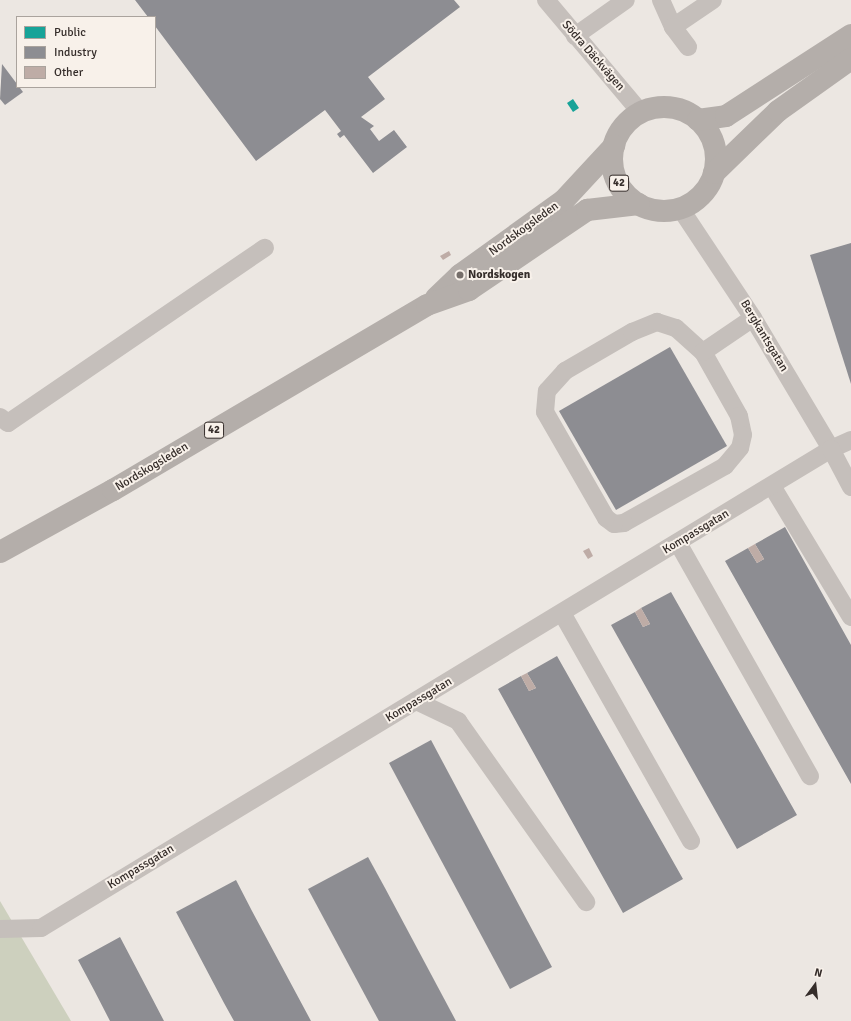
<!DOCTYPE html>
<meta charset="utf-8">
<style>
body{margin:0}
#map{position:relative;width:851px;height:1021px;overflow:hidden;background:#ece7e2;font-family:Signika,sans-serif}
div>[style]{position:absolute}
.green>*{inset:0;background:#cdd0be}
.public>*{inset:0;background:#17a398}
.industry>*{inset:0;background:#8d8d92}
.building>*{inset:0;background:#beaca6}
.minor>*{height:18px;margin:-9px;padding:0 9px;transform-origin:9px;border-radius:9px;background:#c5bfbb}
.major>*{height:22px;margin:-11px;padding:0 11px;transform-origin:11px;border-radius:11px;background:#b4aeaa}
.major>.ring{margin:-11px;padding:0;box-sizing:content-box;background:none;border:22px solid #b4aeaa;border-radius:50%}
.dots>*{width:11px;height:11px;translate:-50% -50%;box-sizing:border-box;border:2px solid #f8f1ea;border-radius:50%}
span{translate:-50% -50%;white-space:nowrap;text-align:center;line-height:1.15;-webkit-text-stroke:4px #f8f1ea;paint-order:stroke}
.shield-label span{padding:1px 3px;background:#f8f1ea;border:1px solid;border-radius:3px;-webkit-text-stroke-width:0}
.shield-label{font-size:11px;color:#352d2a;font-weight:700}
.street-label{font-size:12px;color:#352d2a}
.poi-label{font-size:12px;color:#352d2a;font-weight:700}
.left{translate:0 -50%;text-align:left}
.legend{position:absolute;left:16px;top:16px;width:140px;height:72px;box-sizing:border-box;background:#f8f1ea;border:1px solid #aaa39d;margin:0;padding:5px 7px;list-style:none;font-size:12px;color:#352d2a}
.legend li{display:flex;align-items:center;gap:8px;height:20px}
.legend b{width:20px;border:1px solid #aaa39d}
.north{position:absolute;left:795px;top:965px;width:40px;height:40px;-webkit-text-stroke:3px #f8f1ea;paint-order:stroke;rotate:15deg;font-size:11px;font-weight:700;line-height:16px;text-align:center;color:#352d2a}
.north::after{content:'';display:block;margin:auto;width:14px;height:18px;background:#352d2a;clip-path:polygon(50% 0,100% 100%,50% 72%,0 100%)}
</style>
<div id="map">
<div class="green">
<i style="clip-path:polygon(0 901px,71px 1021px,0 1021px)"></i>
</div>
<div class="public">
<i style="clip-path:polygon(573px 99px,579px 108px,573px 112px,567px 103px)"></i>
</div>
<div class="industry">
<i style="clip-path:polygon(135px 0,454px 0,460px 7px,368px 77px,385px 99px,361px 117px,374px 126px,370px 129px,379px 141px,394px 130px,407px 147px,373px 173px,344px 135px,340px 138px,337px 134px,341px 131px,325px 110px,256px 161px,155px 26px,155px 17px,148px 17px)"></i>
<i style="clip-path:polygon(2px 64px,23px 92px,5px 105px,0 99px)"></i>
<i style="clip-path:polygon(851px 243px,851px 384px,810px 255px)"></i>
<i style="clip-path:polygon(670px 347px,727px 446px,616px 510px,559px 411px)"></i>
<i style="clip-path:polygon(785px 527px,851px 645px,851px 784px,725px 561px,748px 548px,757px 563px,764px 559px,755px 544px)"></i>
<i style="clip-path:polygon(671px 592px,797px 815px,737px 849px,611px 625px,635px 612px,643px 627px,650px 624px,641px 608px)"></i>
<i style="clip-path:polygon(557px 656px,683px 879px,623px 913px,498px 689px,521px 676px,529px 691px,536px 688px,527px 673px)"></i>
<i style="clip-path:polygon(431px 740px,552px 967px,510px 989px,389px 763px)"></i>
<i style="clip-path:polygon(368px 857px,385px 888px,456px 1021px,379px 1021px,373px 1010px,308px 889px)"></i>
<i style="clip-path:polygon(236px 880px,252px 911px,311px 1021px,234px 1021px,224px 1003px,176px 912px)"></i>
<i style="clip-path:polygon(120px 937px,152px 998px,164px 1021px,110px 1021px,94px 990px,78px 960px)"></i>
</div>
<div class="building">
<i style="clip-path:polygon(449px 251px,451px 255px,443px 260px,440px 256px)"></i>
<i style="clip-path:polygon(755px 544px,764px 559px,757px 563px,748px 548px)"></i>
<i style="clip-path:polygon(589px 548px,593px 556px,588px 559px,583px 551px)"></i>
<i style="clip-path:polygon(641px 608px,650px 624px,643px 627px,635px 612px)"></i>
<i style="clip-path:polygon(527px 673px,536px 688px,529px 691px,521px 676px)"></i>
</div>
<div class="minor">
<i style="left:546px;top:0;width:148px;rotate:49.9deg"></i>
<i style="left:661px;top:0;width:30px;rotate:66deg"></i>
<i style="left:673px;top:27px;width:48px;rotate:-34deg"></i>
<i style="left:673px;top:27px;width:25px;rotate:53deg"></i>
<i style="left:575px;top:36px;width:62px;rotate:-35.2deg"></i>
<i style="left:680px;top:208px;width:132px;rotate:56.4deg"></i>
<i style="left:753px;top:318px;width:152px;rotate:59.2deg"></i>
<i style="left:831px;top:449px;width:22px;rotate:-24deg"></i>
<i style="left:703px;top:352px;width:73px;rotate:60.6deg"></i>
<i style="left:739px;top:416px;width:19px;rotate:78deg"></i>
<i style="left:743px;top:435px;width:13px;rotate:103deg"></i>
<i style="left:740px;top:448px;width:23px;rotate:130deg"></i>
<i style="left:725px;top:466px;width:116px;rotate:150.6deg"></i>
<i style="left:624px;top:523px;width:10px;rotate:174deg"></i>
<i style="left:614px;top:524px;width:10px;rotate:-143deg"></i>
<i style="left:606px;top:518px;width:122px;rotate:-119.9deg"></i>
<i style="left:545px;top:412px;width:21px;rotate:-85deg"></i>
<i style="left:547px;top:391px;width:27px;rotate:-48deg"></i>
<i style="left:565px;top:371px;width:78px;rotate:-30.2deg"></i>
<i style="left:632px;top:332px;width:27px;rotate:-22deg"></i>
<i style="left:657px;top:322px;width:20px;rotate:18deg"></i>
<i style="left:676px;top:328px;width:36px;rotate:42deg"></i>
<i style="left:703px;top:352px;width:60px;rotate:-34.2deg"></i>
<i style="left:0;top:417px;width:10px;rotate:37deg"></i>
<i style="left:8px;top:423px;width:311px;rotate:-34.3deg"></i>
<i style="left:772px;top:486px;width:153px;rotate:58.9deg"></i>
<i style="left:678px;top:543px;width:268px;rotate:60.5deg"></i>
<i style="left:562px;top:613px;width:262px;rotate:60.5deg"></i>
<i style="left:416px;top:701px;width:47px;rotate:25.5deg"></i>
<i style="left:458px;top:721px;width:222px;rotate:54.7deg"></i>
<i style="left:0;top:929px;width:41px;rotate:-1.4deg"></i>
<i style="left:41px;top:928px;width:924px;rotate:-31.23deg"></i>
<i style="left:831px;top:449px;width:43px;rotate:62.2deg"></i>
</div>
<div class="major">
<i class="ring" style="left:612px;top:107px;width:82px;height:82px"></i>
<i style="left:698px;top:120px;width:28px;rotate:-8deg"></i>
<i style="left:726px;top:116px;width:149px;rotate:-32.9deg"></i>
<i style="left:714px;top:173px;width:89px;rotate:-44.1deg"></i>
<i style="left:778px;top:111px;width:90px;rotate:-35.5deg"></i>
<i style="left:436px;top:298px;width:33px;rotate:-44deg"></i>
<i style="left:460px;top:275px;width:128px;rotate:-35.8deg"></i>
<i style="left:564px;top:200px;width:74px;rotate:-47.2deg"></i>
<i style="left:0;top:552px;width:129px;rotate:-28.8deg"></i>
<i style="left:113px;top:490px;width:364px;rotate:-30.5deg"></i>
<i style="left:427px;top:305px;width:45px;rotate:-19.7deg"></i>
<i style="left:469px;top:290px;width:143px;rotate:-34.1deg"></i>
<i style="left:587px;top:210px;width:52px;rotate:-6.6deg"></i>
</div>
<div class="dots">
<i style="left:460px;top:275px;background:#756e6a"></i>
</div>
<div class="shield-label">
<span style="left:619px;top:183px">42</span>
<span style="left:214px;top:430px">42</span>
</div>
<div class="street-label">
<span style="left:593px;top:56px;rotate:49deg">Södra Däckvägen</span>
<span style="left:524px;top:229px;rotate:-36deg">Nordskogsleden</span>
<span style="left:764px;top:336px;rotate:59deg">Bergkantsgatan</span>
<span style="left:152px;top:467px;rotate:-31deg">Nordskogsleden</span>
<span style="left:696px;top:532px;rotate:-31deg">Kompassgatan</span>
<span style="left:419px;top:700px;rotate:-31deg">Kompassgatan</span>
<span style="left:141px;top:867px;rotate:-31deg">Kompassgatan</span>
</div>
<div class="poi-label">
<span class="left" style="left:468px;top:275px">Nordskogen</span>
</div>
<ul class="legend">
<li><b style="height:11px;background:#17a398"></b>Public</li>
<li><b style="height:11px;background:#8d8d92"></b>Industry</li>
<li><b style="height:11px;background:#beaca6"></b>Other</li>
</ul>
<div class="north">N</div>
</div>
